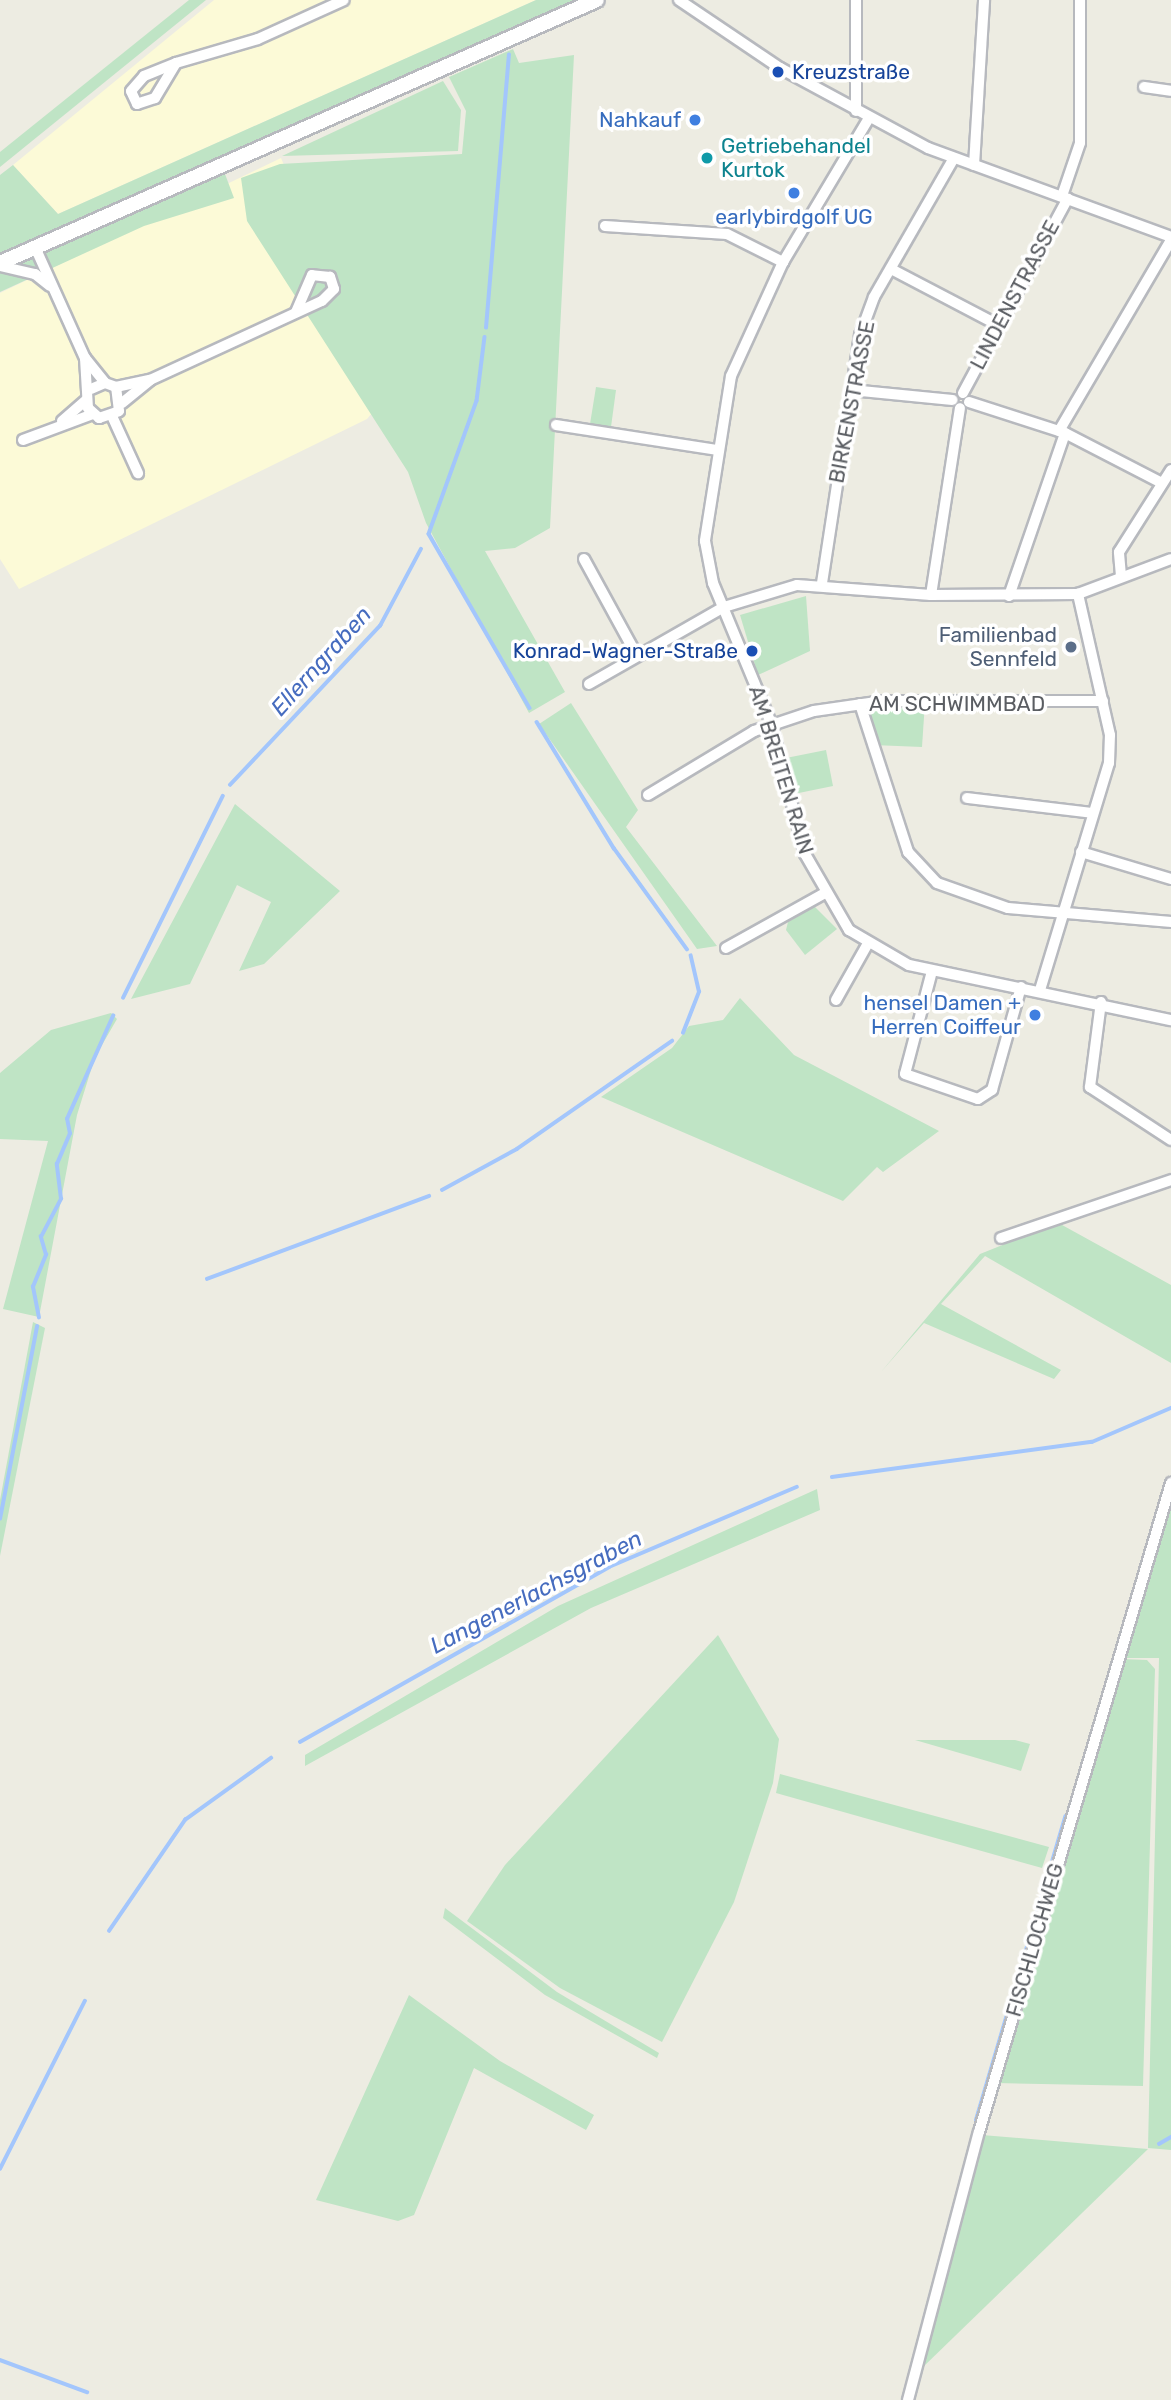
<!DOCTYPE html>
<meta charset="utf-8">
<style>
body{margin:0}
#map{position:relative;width:1171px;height:2400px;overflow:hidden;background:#edece2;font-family:Rubik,sans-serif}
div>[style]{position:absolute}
.commercial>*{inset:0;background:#fcfad7}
.green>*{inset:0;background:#bfe4c5}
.stream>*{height:3.5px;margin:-1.75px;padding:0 1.75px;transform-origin:1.75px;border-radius:1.75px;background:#a3c6fc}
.roads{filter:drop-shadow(2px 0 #b7b9be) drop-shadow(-2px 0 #b7b9be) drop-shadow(0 2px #b7b9be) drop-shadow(0 -2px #b7b9be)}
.minor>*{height:10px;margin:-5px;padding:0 5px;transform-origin:5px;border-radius:5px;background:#fff}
.secondary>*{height:14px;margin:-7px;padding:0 7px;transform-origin:7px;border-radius:7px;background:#fff}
.dots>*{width:19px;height:19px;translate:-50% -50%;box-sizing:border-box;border:4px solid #fff;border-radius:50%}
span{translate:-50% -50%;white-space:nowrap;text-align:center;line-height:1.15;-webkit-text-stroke:7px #fff;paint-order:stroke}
.transit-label{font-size:21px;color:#164399}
.left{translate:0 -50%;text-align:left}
.right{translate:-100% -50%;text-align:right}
.shop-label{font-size:21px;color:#366cbe}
.culture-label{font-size:21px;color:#0d838f}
.street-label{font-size:21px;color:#5a5d62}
.service-label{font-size:21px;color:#4e5e75}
.water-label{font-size:23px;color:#466cbf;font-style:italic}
</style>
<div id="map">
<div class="commercial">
<i style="clip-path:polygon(214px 0,536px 0,58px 214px,13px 165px)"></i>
<i style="clip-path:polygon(281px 158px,383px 400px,367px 419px,19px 589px,0 559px,0 293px)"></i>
</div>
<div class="green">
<i style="clip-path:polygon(189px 0,206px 0,0 167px,0 152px)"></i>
<i style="clip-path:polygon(536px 0,579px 0,0 254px,0 175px,13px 165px,58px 214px)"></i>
<i style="clip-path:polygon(513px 49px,519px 63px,574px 55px,550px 528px,515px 548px,485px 551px,565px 692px,529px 713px,426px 523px,408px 472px,247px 221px,241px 178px,280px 164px,462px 154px,466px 111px,449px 77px)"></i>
<i style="clip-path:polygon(443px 81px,461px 110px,458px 151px,282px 156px)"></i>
<i style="clip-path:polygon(222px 166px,234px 198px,144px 226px,0 292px,0 263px)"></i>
<i style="clip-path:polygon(596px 387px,616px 390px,611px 427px,590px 424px)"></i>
<i style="clip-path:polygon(806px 596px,810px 651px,758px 675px,740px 615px)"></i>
<i style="clip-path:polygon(925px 702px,922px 747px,873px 745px,861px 705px)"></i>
<i style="clip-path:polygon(571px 703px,638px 810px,626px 827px,717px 946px,697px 949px,539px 724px)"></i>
<i style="clip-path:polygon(826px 750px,833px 786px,789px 795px,781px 759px)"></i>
<i style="clip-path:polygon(235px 804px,340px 891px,264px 964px,239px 971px,271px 902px,237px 885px,190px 984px,131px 999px)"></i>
<i style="clip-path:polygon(814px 906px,837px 929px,805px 955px,786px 930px,788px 922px)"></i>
<i style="clip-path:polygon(740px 998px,794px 1055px,939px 1131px,883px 1172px,877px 1167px,843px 1201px,601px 1097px,672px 1048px,689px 1026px,723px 1020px)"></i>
<i style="clip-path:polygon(111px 1013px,117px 1019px,95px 1057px,77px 1115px,39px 1317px,3px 1309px,48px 1141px,0 1139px,0 1073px,51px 1030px)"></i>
<i style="clip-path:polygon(1053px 1220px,1171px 1285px,1171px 1363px,985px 1256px,941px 1304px,1061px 1370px,1054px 1379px,924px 1323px,881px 1372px,980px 1254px,1005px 1244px,1001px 1238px)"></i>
<i style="clip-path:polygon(33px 1322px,45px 1328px,0 1556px,0 1500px)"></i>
<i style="clip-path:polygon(1171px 1484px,1171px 2150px,1148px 2148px,1159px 1658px,1118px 1658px)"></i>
<i style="clip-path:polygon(817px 1489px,820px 1510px,591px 1608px,305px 1766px,305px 1755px,558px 1606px)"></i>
<i style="clip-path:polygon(718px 1635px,779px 1739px,773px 1783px,734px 1902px,662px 2042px,560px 1988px,467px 1921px,505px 1865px)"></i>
<i style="clip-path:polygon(1121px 1659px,1147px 1660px,1155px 1669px,1143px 2086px,996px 2083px)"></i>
<i style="clip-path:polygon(915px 1740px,1015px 1740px,1030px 1744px,1021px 1771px)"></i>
<i style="clip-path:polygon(780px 1774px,1049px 1847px,1042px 1868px,776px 1793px)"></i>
<i style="clip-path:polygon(445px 1908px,557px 1992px,659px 2053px,657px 2058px,545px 1995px,443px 1918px)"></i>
<i style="clip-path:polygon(409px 1995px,500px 2061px,594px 2115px,586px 2130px,474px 2068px,414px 2215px,398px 2221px,316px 2200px)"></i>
<i style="clip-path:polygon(982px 2135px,1148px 2149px,922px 2368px)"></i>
</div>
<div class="stream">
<i style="left:486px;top:328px;width:274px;rotate:-85.2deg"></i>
<i style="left:485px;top:337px;width:64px;rotate:97.1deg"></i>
<i style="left:477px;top:401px;width:141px;rotate:109.8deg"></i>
<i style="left:429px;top:534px;width:201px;rotate:59.9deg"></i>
<i style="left:537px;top:722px;width:148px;rotate:58.6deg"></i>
<i style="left:614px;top:848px;width:125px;rotate:54.1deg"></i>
<i style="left:230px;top:785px;width:219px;rotate:-46.7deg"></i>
<i style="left:380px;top:626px;width:87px;rotate:-62deg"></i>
<i style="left:123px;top:998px;width:225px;rotate:-63.7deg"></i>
<i style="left:683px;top:1033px;width:44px;rotate:-68.7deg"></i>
<i style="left:699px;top:992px;width:37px;rotate:-103deg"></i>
<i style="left:442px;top:1190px;width:85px;rotate:-28.7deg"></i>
<i style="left:517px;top:1149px;width:189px;rotate:-34.9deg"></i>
<i style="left:207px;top:1279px;width:237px;rotate:-20.5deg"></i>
<i style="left:39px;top:1318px;width:32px;rotate:-101deg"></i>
<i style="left:33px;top:1287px;width:35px;rotate:-68deg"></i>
<i style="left:46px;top:1255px;width:19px;rotate:-106deg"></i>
<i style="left:41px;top:1237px;width:43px;rotate:-62.2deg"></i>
<i style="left:61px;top:1199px;width:35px;rotate:-97deg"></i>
<i style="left:57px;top:1164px;width:33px;rotate:-67deg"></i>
<i style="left:70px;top:1134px;width:15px;rotate:-101deg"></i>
<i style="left:67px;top:1119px;width:113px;rotate:-65.9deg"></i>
<i style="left:832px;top:1477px;width:262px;rotate:-7.7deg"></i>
<i style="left:1092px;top:1442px;width:86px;rotate:-23.3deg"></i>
<i style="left:0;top:1519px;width:196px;rotate:-79.1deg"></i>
<i style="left:300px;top:1742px;width:355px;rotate:-29.5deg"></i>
<i style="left:609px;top:1567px;width:204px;rotate:-23.1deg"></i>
<i style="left:109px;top:1931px;width:135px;rotate:-55.6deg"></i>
<i style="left:185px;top:1820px;width:106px;rotate:-35.8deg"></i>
<i style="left:976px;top:2120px;width:316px;rotate:-73.6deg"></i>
<i style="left:1159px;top:2144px;width:14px;rotate:-30deg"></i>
<i style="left:0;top:2169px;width:188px;rotate:-63.2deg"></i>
<i style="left:0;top:2360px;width:93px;rotate:20.2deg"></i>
</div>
<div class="roads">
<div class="minor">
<i style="left:679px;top:0;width:122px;rotate:34deg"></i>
<i style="left:780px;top:68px;width:168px;rotate:28.4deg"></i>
<i style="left:928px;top:148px;width:259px;rotate:20.1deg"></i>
<i style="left:856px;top:0;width:111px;rotate:90deg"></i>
<i style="left:176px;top:63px;width:41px;rotate:121deg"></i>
<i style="left:155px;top:98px;width:19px;rotate:162deg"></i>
<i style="left:137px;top:104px;width:14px;rotate:-115deg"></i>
<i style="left:131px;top:91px;width:20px;rotate:-49deg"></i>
<i style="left:144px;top:76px;width:35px;rotate:-22deg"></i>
<i style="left:176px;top:63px;width:85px;rotate:-16.3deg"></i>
<i style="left:258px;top:39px;width:94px;rotate:-24.4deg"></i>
<i style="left:1144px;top:87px;width:27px;rotate:8deg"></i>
<i style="left:869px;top:118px;width:168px;rotate:120.8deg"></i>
<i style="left:783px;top:262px;width:125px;rotate:114.5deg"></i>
<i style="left:731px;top:376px;width:167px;rotate:99deg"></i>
<i style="left:705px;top:541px;width:43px;rotate:79.2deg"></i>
<i style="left:713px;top:583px;width:152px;rotate:67.5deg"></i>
<i style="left:771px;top:723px;width:135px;rotate:75.5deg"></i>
<i style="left:805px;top:854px;width:88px;rotate:59.9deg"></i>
<i style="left:849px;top:930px;width:69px;rotate:30.3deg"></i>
<i style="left:909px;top:965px;width:268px;rotate:11.9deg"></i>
<i style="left:974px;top:165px;width:165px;rotate:-86.5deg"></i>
<i style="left:1062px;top:196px;width:56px;rotate:-71.2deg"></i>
<i style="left:1080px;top:143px;width:143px;rotate:-90deg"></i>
<i style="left:605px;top:226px;width:122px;rotate:3.8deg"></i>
<i style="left:727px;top:234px;width:63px;rotate:26.6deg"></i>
<i style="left:35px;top:247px;width:122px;rotate:65.8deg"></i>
<i style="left:85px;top:358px;width:32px;rotate:51deg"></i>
<i style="left:0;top:266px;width:36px;rotate:13deg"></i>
<i style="left:35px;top:274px;width:19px;rotate:39deg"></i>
<i style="left:891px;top:269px;width:119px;rotate:27.6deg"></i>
<i style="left:85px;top:358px;width:50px;rotate:86.6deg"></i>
<i style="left:88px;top:408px;width:15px;rotate:42deg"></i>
<i style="left:99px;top:418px;width:21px;rotate:-19deg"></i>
<i style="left:119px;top:411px;width:24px;rotate:-97deg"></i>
<i style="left:116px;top:387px;width:12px;rotate:-160deg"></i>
<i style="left:105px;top:383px;width:15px;rotate:157deg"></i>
<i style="left:116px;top:387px;width:35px;rotate:-12deg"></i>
<i style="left:851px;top:390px;width:102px;rotate:5.6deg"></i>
<i style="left:963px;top:393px;width:221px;rotate:-61.7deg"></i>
<i style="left:969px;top:402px;width:101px;rotate:17.9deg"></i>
<i style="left:1065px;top:433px;width:109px;rotate:27.3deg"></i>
<i style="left:122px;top:403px;width:36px;rotate:-39deg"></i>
<i style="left:150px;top:380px;width:189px;rotate:-24.7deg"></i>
<i style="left:322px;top:301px;width:17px;rotate:-45deg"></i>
<i style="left:334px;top:289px;width:13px;rotate:-108deg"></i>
<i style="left:330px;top:277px;width:18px;rotate:-174deg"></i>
<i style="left:312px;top:275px;width:40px;rotate:113.4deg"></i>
<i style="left:112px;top:416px;width:63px;rotate:65.5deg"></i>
<i style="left:62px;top:421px;width:32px;rotate:-41deg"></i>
<i style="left:556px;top:425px;width:164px;rotate:8.8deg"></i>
<i style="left:1059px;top:431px;width:221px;rotate:-59.6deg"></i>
<i style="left:23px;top:440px;width:75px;rotate:-20.4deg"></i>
<i style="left:584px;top:559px;width:106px;rotate:61.3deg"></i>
<i style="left:1121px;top:576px;width:24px;rotate:-95deg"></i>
<i style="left:1119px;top:552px;width:97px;rotate:-57.6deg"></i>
<i style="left:822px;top:583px;width:251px;rotate:-81.3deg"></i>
<i style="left:860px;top:335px;width:40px;rotate:-69.8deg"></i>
<i style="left:874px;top:297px;width:160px;rotate:-60.1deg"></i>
<i style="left:931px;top:595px;width:189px;rotate:-81.2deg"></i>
<i style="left:1009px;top:596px;width:172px;rotate:-71deg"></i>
<i style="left:589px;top:684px;width:155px;rotate:-29.7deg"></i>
<i style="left:724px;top:607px;width:76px;rotate:-16.8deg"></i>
<i style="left:797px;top:585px;width:134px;rotate:4.3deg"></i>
<i style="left:931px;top:595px;width:147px;rotate:-0.4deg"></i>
<i style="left:1078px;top:594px;width:99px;rotate:-20.6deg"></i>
<i style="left:860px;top:704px;width:156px;rotate:72deg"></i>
<i style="left:908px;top:852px;width:42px;rotate:46.9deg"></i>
<i style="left:937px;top:883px;width:75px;rotate:19.4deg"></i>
<i style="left:1008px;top:908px;width:164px;rotate:4.9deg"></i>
<i style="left:648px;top:795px;width:124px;rotate:-31.1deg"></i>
<i style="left:754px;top:731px;width:63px;rotate:-18.4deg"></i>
<i style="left:814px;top:711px;width:70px;rotate:-8.2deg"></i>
<i style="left:883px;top:701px;width:220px"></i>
<i style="left:967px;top:798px;width:127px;rotate:6.8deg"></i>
<i style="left:1081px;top:852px;width:94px;rotate:16.7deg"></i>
<i style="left:726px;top:948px;width:111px;rotate:-29.1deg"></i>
<i style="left:932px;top:971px;width:106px;rotate:104.7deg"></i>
<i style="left:905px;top:1074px;width:77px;rotate:18.9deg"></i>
<i style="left:978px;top:1099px;width:17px;rotate:-33deg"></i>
<i style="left:992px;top:1090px;width:107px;rotate:-74.3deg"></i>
<i style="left:1040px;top:990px;width:237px;rotate:-73.1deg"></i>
<i style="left:1109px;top:763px;width:28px;rotate:-88deg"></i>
<i style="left:1110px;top:735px;width:145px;rotate:-102.8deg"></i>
<i style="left:836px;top:1000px;width:63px;rotate:-60.6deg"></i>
<i style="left:1101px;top:1002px;width:86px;rotate:97.4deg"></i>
<i style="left:1090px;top:1087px;width:97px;rotate:33.2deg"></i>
<i style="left:1001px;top:1238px;width:180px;rotate:-18.8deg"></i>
<i style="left:908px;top:2400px;width:277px;rotate:-75.2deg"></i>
<i style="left:979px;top:2132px;width:677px;rotate:-73.52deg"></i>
</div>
<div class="secondary">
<i style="left:0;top:263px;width:652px;rotate:-23.78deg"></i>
</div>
</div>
<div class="dots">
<i style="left:778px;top:72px;background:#1a4fb4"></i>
<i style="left:695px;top:120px;background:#3f7fe0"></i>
<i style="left:707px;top:158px;background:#0f9aa8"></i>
<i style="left:794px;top:193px;background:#3f7fe0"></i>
<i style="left:1071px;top:647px;background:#5c6f8a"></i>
<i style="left:752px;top:651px;background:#1a4fb4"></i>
<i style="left:1035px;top:1015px;background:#3f7fe0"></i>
</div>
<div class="transit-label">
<span class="left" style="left:792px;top:72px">Kreuzstraße</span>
<span class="right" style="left:738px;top:651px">Konrad-Wagner-Straße</span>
</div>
<div class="shop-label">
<span class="right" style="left:681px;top:120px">Nahkauf</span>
<span style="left:794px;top:217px">earlybirdgolf UG</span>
<span class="right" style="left:1021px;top:1015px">hensel Damen +<br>Herren Coiffeur</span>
</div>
<div class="culture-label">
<span class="left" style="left:721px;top:158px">Getriebehandel<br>Kurtok</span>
</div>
<div class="street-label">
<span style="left:1015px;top:295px;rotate:-62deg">LINDENSTRASSE</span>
<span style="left:852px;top:402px;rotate:-79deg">BIRKENSTRASSE</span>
<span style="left:957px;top:704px">AM SCHWIMMBAD</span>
<span style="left:781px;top:770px;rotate:73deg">AM BREITEN RAIN</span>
<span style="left:1035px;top:1940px;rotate:-74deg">FISCHLOCHWEG</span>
</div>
<div class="service-label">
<span class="right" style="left:1057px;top:647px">Familienbad<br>Sennfeld</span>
</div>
<div class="water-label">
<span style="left:321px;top:661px;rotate:-48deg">Ellerngraben</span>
<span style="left:536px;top:1592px;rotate:-28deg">Langenerlachsgraben</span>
</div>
</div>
